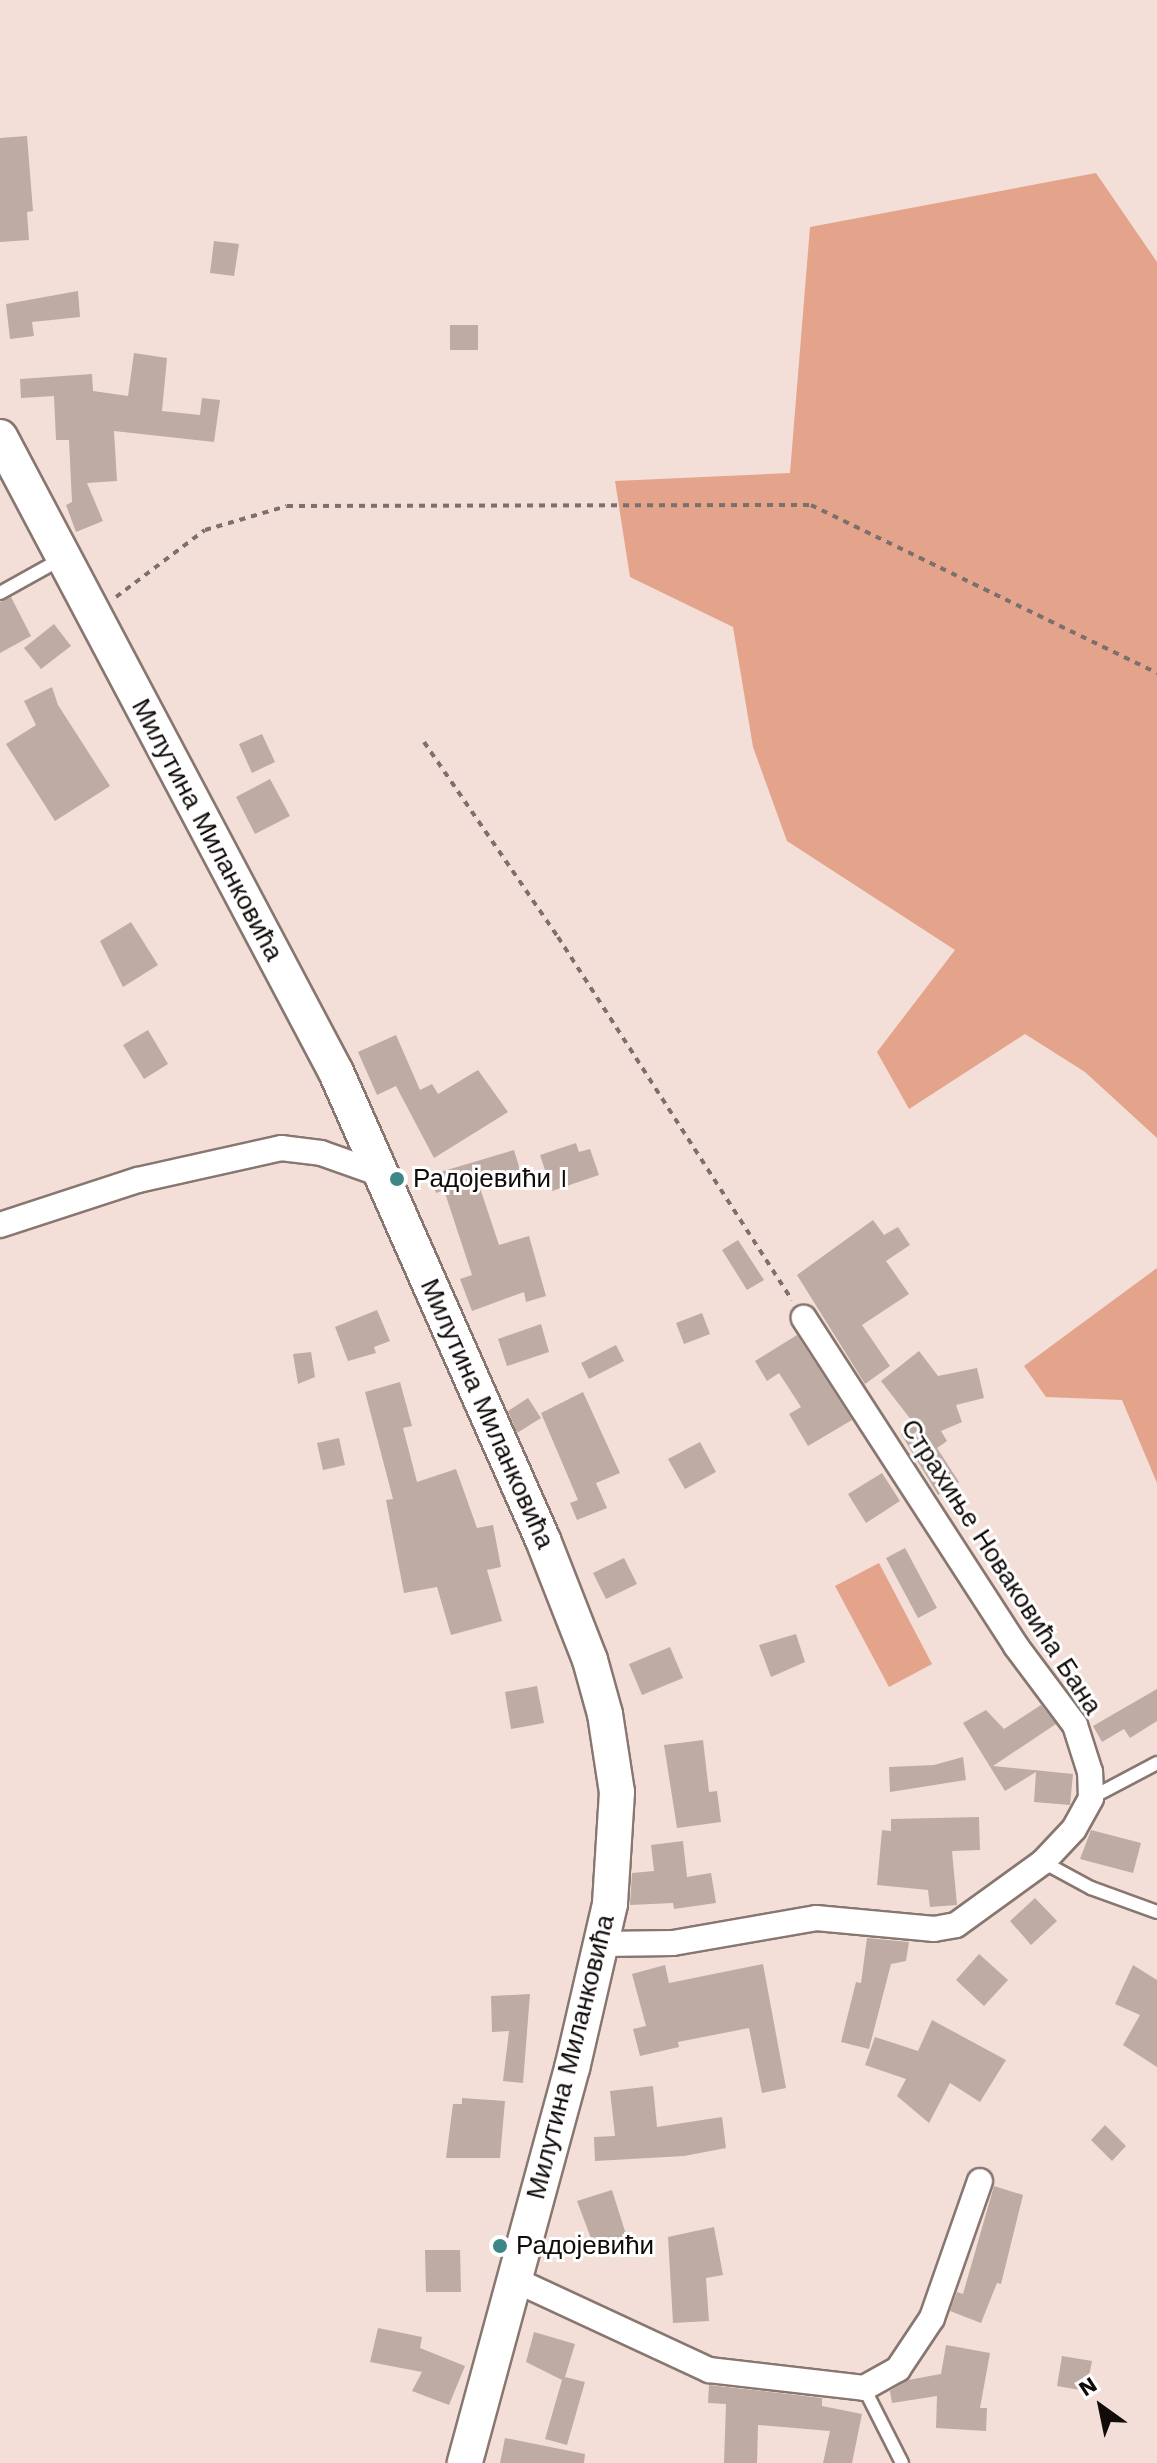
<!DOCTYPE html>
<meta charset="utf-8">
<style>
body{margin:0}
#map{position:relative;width:1157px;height:2463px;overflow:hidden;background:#f3dfd8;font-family:"Work Sans",sans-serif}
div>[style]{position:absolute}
.green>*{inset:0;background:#e4a38b}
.building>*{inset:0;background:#bdaba4}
.path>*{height:4px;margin-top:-2px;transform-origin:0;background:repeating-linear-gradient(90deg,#7d706c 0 6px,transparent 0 12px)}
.roads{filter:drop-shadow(2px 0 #887770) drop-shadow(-2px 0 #887770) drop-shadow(0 2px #887770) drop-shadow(0 -2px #887770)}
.lane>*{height:12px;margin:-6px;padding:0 6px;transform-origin:6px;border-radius:6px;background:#fff}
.street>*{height:24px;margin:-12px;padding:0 12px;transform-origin:12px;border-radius:12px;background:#fff}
.secondary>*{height:34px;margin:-17px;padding:0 17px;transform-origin:17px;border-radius:17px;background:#fff}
.dots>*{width:22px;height:22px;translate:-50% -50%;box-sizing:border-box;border:4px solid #fff;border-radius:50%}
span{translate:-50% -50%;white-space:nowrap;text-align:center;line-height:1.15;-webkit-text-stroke:6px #fff;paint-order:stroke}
.street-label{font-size:26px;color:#110b09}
.poi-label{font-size:26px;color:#110b09}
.left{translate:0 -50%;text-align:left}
.north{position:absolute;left:1061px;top:2367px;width:80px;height:80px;-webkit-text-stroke:6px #fff;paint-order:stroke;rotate:327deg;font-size:22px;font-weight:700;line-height:32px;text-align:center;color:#110b09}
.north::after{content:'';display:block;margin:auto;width:28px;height:36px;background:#110b09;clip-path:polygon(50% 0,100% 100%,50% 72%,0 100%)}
</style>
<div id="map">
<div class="green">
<i style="clip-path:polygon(1096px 173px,1157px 262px,1157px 1138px,1085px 1072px,1025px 1034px,909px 1109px,877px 1052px,955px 950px,787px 841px,753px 747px,733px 627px,630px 577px,615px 481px,790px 473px,810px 227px)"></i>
<i style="clip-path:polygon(1157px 1268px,1157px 1483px,1122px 1400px,1046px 1397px,1024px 1366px)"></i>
<i style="clip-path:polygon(879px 1563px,932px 1664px,889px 1687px,835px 1586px)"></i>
</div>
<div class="building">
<i style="clip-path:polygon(27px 136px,33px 211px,27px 212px,29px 240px,0 242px,0 138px)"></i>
<i style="clip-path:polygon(214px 241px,239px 244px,234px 276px,210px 273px)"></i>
<i style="clip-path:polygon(78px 291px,80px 317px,32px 322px,34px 336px,10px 339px,6px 304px)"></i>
<i style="clip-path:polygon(450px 325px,478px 325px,478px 350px,450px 350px)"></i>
<i style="clip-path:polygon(134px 353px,167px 358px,162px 411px,200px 415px,202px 398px,220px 400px,214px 442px,114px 431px,117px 481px,87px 483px,103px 521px,76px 532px,66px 505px,72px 502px,69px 440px,56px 440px,54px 396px,21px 398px,20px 379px,92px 374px,93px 391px,128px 396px)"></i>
<i style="clip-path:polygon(11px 597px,31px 636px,0 653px,0 602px)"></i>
<i style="clip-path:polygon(54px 624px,71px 646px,41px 669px,24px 648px)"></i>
<i style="clip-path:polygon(52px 687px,58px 705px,110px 786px,55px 821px,6px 744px,36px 725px,24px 701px)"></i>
<i style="clip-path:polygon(262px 734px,275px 762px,252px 773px,239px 744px)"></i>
<i style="clip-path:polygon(270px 779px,290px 816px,255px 834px,236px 797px)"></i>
<i style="clip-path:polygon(131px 922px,158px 965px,123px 987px,100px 941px)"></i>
<i style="clip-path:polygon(148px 1030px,168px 1064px,144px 1079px,123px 1045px)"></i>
<i style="clip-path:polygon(396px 1035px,420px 1090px,432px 1084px,438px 1094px,478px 1070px,508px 1112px,434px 1158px,396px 1086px,377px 1095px,358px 1052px)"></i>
<i style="clip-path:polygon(576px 1143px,579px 1152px,590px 1149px,599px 1175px,552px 1191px,540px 1155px)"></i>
<i style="clip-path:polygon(514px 1150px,520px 1170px,478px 1182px,499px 1245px,529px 1236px,546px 1296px,526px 1302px,524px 1292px,472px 1311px,460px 1279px,472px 1275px,444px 1190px,436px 1193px,430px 1175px)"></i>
<i style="clip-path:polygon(873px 1220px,884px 1235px,898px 1227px,910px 1245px,886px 1261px,909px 1294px,862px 1325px,890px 1366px,865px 1384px,797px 1275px)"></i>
<i style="clip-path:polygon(738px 1240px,764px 1280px,747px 1290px,722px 1250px)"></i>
<i style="clip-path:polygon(377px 1310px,390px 1341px,374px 1347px,376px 1353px,348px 1361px,335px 1327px)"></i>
<i style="clip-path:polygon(702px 1313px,710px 1334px,684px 1344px,676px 1323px)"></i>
<i style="clip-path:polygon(541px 1324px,549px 1352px,507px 1366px,498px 1339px)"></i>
<i style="clip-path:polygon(797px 1335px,852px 1420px,808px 1446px,789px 1414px,801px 1407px,779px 1373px,767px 1381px,755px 1361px)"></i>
<i style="clip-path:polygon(616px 1345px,624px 1361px,589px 1379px,581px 1363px)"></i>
<i style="clip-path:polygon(919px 1351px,938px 1376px,977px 1368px,984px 1398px,956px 1405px,962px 1422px,941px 1431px,947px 1441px,937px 1448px,959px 1482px,938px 1495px,901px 1434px,915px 1425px,881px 1381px)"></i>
<i style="clip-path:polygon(311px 1352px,315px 1377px,298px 1384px,293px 1354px)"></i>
<i style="clip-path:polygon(400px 1382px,412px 1426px,403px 1428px,417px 1482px,456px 1469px,477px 1528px,493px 1525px,501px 1567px,487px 1570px,502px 1621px,451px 1635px,437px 1587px,404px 1593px,386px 1500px,393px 1499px,365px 1392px)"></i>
<i style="clip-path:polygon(583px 1392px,620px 1473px,596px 1483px,607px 1508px,577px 1520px,570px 1503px,578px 1500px,541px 1413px)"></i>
<i style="clip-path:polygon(528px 1398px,541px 1418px,517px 1433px,508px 1411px)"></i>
<i style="clip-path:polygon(339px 1438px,345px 1465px,323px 1470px,317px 1443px)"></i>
<i style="clip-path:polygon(700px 1442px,716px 1472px,685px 1489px,668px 1459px)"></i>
<i style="clip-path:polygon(882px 1473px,900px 1501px,866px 1523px,848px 1494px)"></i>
<i style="clip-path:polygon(905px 1548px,937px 1608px,918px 1618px,886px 1558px)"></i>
<i style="clip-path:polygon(624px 1558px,637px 1584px,606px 1599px,593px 1573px)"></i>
<i style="clip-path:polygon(796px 1634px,805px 1662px,771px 1677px,759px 1645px)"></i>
<i style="clip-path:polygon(670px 1647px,683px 1678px,642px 1695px,629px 1664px)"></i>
<i style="clip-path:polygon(537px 1686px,544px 1723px,511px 1729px,505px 1692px)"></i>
<i style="clip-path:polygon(1157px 1689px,1157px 1721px,1130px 1738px,1124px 1729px,1102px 1742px,1093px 1726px)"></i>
<i style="clip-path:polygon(1041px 1705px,1056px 1724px,993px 1766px,1073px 1774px,1070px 1805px,1034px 1802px,1036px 1772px,1005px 1791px,963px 1723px,986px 1710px,1004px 1729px)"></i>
<i style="clip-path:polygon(703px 1740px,709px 1792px,717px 1791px,721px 1822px,677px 1828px,664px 1745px)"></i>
<i style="clip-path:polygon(963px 1757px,966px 1780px,890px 1792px,889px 1767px,934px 1765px)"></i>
<i style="clip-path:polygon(979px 1817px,980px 1850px,952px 1851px,957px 1905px,930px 1907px,928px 1890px,877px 1885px,882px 1830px,891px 1831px,891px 1819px)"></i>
<i style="clip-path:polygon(1091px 1830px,1141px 1843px,1133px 1873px,1080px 1859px)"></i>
<i style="clip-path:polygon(683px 1841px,687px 1877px,711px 1873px,716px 1903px,674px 1909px,673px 1903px,630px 1905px,632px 1873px,654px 1871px,651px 1845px)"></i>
<i style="clip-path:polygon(1035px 1898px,1057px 1921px,1031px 1945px,1010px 1921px)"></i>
<i style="clip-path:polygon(867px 1938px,909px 1942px,906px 1961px,891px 1964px,869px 2049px,841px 2042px,856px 1982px,861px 1983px)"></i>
<i style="clip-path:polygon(979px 1954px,1008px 1980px,984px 2006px,956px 1980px)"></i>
<i style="clip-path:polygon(763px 1964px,786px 2088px,762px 2093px,749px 2028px,678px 2042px,679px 2047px,640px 2056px,633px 2029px,646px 2026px,632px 1974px,665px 1965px,669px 1983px)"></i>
<i style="clip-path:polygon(1133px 1965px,1157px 1980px,1157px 2067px,1123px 2045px,1140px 2015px,1115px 2004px)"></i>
<i style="clip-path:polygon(530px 1994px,523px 2083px,503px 2081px,509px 2031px,492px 2032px,491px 1996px)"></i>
<i style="clip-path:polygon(932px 2020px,1006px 2060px,980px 2102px,950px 2083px,929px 2123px,897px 2096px,906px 2079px,865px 2065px,875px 2037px,918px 2051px)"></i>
<i style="clip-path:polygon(653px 2086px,657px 2127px,722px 2117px,726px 2148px,684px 2156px,595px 2161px,594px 2137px,615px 2136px,610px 2091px)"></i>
<i style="clip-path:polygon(462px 2098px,505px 2101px,500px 2158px,446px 2158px,453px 2104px,462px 2104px)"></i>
<i style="clip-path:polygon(1105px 2125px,1126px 2146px,1112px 2161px,1091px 2140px)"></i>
<i style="clip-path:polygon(994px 2186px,1023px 2195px,1001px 2284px,997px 2283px,981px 2323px,950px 2311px,957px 2292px,963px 2294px)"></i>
<i style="clip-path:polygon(612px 2190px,629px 2244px,598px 2257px,577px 2201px)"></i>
<i style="clip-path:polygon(714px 2227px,723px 2275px,706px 2278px,709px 2321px,673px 2323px,668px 2237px)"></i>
<i style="clip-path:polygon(425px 2250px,460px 2250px,461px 2292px,426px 2292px)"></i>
<i style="clip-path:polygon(378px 2328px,422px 2337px,420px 2348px,465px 2366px,449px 2405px,412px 2391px,422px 2372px,370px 2362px)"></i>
<i style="clip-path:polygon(534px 2332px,575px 2344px,565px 2377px,585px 2382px,567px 2445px,545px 2439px,562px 2380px,526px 2362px)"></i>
<i style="clip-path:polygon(946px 2345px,990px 2353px,980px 2408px,987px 2408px,986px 2431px,936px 2428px,937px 2396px,892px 2403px,890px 2391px,908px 2380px,941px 2374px)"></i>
<i style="clip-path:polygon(1062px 2356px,1092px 2361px,1086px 2391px,1057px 2386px)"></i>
<i style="clip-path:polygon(709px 2385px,822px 2398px,822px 2406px,862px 2414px,852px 2463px,823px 2463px,830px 2431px,758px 2425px,757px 2463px,724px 2463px,726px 2404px,708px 2403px)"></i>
<i style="clip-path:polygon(505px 2438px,585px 2454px,584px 2463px,500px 2463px)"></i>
</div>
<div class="path">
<i style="left:116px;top:597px;width:111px;rotate:-37deg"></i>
<i style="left:205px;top:530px;width:85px;rotate:-16.3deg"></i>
<i style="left:287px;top:506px;width:524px;rotate:-0.11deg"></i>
<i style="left:811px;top:505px;width:385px;rotate:25.9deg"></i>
<i style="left:424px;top:742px;width:237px;rotate:55.5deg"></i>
<i style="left:558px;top:937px;width:432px;rotate:57.2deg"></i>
</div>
<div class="roads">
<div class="lane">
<i style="left:0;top:593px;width:72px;rotate:-29.1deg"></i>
<i style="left:1091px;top:1798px;width:75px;rotate:-27.9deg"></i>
<i style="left:1043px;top:1862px;width:55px;rotate:28.4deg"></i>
<i style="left:1091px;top:1888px;width:70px;rotate:20deg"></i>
<i style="left:864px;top:2388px;width:84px;rotate:63.1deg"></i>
</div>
<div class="street">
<i style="left:0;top:1225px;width:145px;rotate:-18.1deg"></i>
<i style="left:138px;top:1180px;width:147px;rotate:-12.6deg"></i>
<i style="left:281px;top:1148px;width:40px;rotate:7.1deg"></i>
<i style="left:321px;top:1153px;width:66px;rotate:19.5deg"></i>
<i style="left:601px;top:1944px;width:72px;rotate:-0.8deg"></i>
<i style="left:673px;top:1943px;width:145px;rotate:-9.9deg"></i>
<i style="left:816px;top:1918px;width:119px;rotate:5.3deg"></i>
<i style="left:934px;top:1929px;width:22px;rotate:-10deg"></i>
<i style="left:956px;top:1925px;width:107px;rotate:-35.9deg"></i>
<i style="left:1043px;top:1862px;width:45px;rotate:-46.8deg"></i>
<i style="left:1074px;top:1829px;width:35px;rotate:-61deg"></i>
<i style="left:1091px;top:1798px;width:26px;rotate:-92deg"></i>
<i style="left:1090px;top:1772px;width:49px;rotate:-107.7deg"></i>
<i style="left:1075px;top:1725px;width:99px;rotate:-126.8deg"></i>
<i style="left:1016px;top:1646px;width:391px;rotate:-122.9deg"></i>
<i style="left:515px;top:2280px;width:214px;rotate:24.9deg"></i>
<i style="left:709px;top:2370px;width:156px;rotate:6.6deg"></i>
<i style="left:864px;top:2388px;width:39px;rotate:-29deg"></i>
<i style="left:898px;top:2369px;width:61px;rotate:-56.3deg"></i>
<i style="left:932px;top:2318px;width:145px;rotate:-70.7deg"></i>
</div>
<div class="secondary">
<i style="left:0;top:437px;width:718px;rotate:62.12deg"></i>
<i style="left:336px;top:1072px;width:512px;rotate:66.14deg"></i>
<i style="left:543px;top:1540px;width:129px;rotate:68.6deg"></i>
<i style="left:590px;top:1660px;width:56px;rotate:74.5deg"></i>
<i style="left:605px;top:1714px;width:79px;rotate:81.3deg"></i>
<i style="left:617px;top:1792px;width:112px;rotate:93.6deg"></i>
<i style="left:610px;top:1904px;width:168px;rotate:103deg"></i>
<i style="left:572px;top:2068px;width:409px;rotate:105.2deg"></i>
</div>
</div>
<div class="dots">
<i style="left:397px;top:1179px;background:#3e8789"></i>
<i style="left:500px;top:2246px;background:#3e8789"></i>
</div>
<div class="street-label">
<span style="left:207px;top:830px;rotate:62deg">Милутина Миланковића</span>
<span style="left:487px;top:1414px;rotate:66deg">Милутина Миланковића</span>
<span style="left:1001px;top:1567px;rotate:57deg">Страхиње Новаковића Бана</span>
<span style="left:571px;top:2057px;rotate:-76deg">Милутина Миланковића</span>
</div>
<div class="poi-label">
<span class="left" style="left:413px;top:1179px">Радојевићи I</span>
<span class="left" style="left:516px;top:2246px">Радојевићи</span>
</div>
<div class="north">N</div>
</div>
